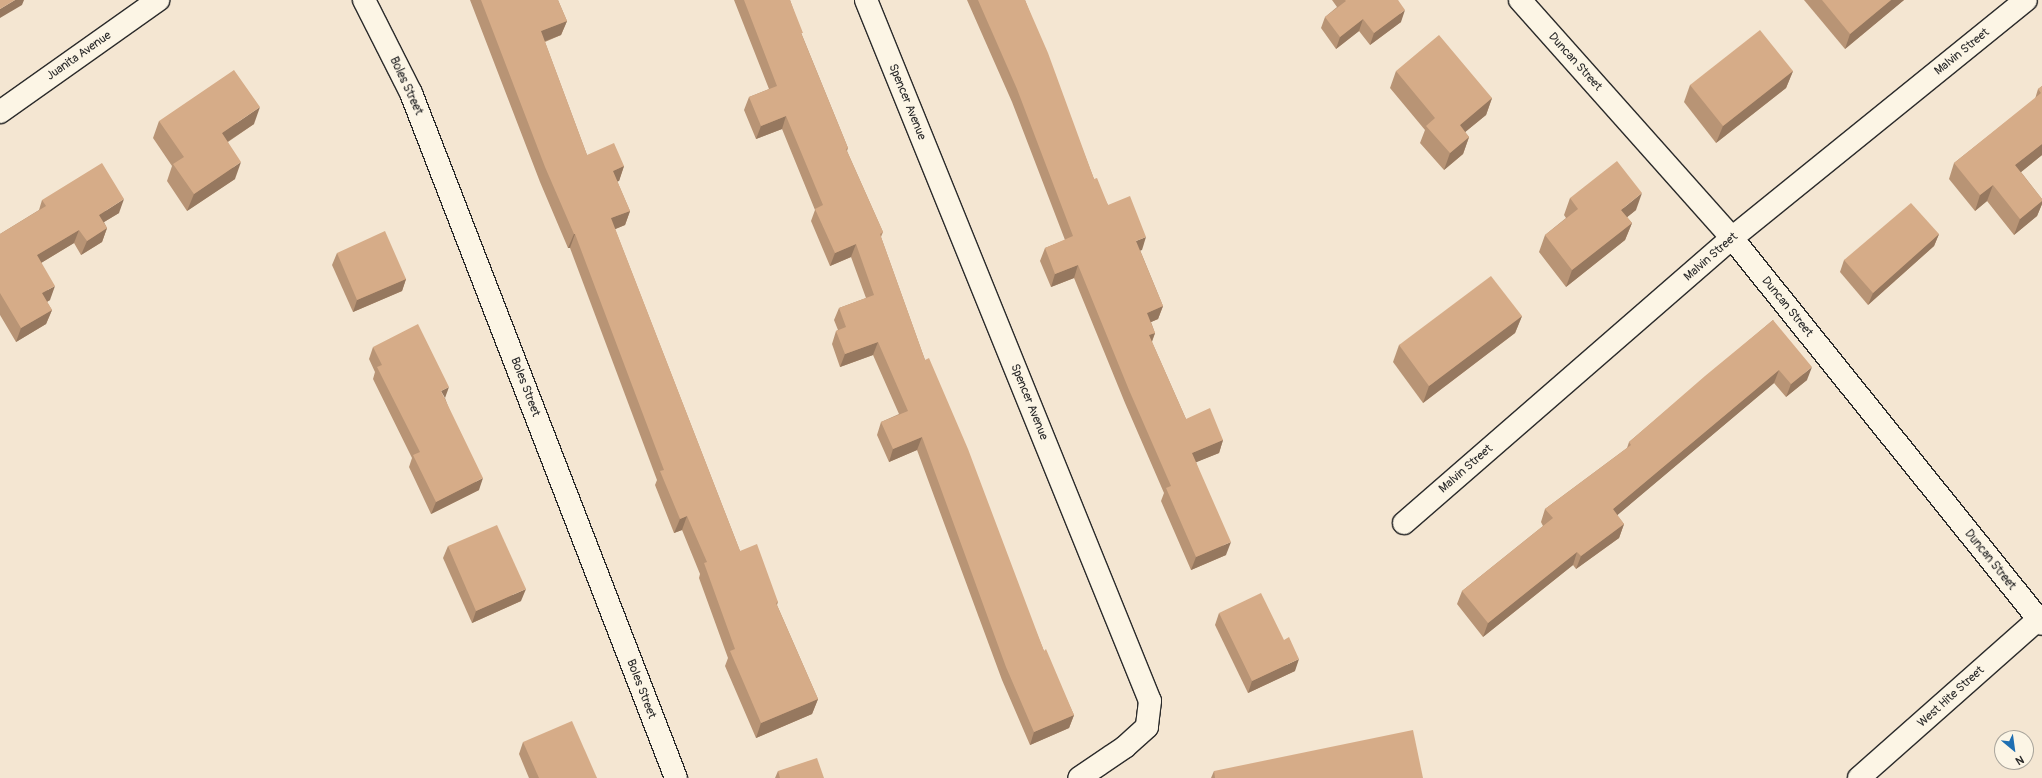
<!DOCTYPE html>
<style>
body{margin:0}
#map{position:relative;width:2042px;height:778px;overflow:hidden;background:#f4e6d2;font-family:Pangolin,sans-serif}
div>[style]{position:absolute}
.roads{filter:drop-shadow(1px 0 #2b2b2b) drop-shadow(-1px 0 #2b2b2b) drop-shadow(0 1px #2b2b2b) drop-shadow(0 -1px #2b2b2b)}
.minor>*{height:22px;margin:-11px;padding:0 11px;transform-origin:11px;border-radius:11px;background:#fcf5e5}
.wall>*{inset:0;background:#b89475}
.shaded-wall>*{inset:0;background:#96785f}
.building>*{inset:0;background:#d6ac88}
span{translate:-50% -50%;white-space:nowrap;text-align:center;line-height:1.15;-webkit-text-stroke:3px #fcf5e5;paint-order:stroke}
.street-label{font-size:12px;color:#2b2b2b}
.north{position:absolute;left:1994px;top:730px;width:40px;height:40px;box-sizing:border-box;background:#fcf5e5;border:1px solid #a8a49b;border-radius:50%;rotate:151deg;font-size:11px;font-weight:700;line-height:16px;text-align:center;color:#2b2b2b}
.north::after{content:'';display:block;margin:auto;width:14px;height:18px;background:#1f6fb2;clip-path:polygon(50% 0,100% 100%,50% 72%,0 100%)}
</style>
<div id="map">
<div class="roads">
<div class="minor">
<i style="left:364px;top:0;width:104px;rotate:63.2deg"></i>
<i style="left:411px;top:93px;width:734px;rotate:68.85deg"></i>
<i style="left:866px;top:0;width:756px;rotate:67.95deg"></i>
<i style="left:1150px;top:701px;width:26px;rotate:97deg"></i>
<i style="left:1147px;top:727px;width:30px;rotate:138deg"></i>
<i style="left:1125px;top:747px;width:55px;rotate:146deg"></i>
<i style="left:1520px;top:0;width:319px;rotate:48.3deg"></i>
<i style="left:1732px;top:238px;width:495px;rotate:51.2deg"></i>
<i style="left:0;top:112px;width:194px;rotate:-35.3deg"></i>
<i style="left:1404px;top:523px;width:435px;rotate:-41deg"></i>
<i style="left:1732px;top:238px;width:378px;rotate:-39deg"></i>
<i style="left:1859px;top:778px;width:244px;rotate:-41.5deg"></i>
</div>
</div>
<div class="wall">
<i style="clip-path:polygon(470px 0,558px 0,567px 21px,561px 35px,545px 42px,587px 155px,624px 166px,619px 181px,617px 181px,630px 211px,625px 225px,615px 229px,740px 551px,778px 602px,777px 605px,818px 699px,812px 714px,756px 738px,725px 666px,728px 658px,699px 578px,700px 574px,682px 530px,674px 533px,655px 485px,657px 480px,570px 248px,568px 248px,540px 182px)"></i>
<i style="clip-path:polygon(734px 0,790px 0,802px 35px,848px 148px,847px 151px,883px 232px,881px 237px,925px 360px,1044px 651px,1074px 715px,1069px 728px,1030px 745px,1002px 680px,917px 450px,889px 462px,877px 435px,881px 422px,899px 414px,873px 355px,840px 367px,832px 344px,836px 331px,838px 330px,834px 320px,839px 308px,866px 298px,851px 257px,830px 266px,811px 221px,815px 210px,782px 129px,756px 139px,744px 110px,749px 97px,769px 89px)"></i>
<i style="clip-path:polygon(967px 0,1025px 0,1094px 179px,1108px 205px,1142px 250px,1140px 250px,1163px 306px,1158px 319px,1151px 322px,1155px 333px,1152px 342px,1186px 419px,1223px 440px,1219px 453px,1196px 462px,1226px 555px,1191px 570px,1161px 501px,1164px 493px,1125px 403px,1074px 278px,1051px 287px,1040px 261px,1045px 248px,1065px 240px,1012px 102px)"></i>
<i style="clip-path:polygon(1332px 0,1398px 0,1401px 22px,1370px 45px,1359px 31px,1336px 49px,1321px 28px,1325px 17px,1337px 7px)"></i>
<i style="clip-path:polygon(1804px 0,1904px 0,1845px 49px)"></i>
<i style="clip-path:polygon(1396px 71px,1492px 98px,1486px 115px,1465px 132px,1469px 137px,1463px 154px,1444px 170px,1420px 143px,1425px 130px,1390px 88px)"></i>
<i style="clip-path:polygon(1793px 71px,1786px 88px,1716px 143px,1684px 102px,1690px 85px)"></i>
<i style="clip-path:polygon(2042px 86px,2042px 155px,2021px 172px,2042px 199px,2042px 204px,2037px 216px,2014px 235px,1987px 201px,1975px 211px,1949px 179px,1954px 163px,2035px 99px,2038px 89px)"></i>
<i style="clip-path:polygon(159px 121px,254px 124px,228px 142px,235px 179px,187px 211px,167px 181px,172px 166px,153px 138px)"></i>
<i style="clip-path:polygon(1570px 198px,1636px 210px,1627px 217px,1632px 223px,1625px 240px,1566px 287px,1539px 252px,1545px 235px,1566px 218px,1564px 215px)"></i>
<i style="clip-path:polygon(42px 200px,119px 213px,104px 222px,107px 228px,102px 242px,81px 255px,74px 243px,41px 263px,50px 300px,47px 302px,52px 310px,46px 324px,16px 342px,0 315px,0 234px,39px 210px)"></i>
<i style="clip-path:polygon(1939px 234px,1934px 246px,1868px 305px,1840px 272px,1844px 260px)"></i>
<i style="clip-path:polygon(337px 253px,406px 279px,402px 291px,353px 312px,332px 265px)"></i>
<i style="clip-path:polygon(1522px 316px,1515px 333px,1423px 403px,1393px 362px,1399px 345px)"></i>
<i style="clip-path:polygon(1773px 320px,1807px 380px,1786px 397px,1774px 383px,1617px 515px,1624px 524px,1619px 538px,1576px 569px,1573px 565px,1483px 637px,1457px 604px,1462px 591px,1543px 526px,1541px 522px,1545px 509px,1627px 448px,1629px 442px)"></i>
<i style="clip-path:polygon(373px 347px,445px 398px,479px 490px,431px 514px,409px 467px,412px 458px,373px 379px,375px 372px,369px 359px)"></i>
<i style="clip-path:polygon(448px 546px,521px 601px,472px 623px,443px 558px)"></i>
<i style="clip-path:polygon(1219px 613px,1295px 671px,1248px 693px,1215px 625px)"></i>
<i style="clip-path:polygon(523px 742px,597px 778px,529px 778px,519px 754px)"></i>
<i style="clip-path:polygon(778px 771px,824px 778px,775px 778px)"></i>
<i style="clip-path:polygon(1214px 771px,1423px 778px,1211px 778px)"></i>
</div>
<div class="shaded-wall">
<i style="clip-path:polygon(15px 0,24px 0,22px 5px,0 18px,0 9px)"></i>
<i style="clip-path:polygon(1891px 0,1904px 0,1845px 49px,1850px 34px)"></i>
<i style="clip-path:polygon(1405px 10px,1401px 22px,1370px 45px,1374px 33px)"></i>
<i style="clip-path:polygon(1363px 19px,1359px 31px,1336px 49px,1340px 37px)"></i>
<i style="clip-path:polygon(567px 21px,561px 35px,535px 45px,541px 31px)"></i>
<i style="clip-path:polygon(1793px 71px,1786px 88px,1716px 143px,1723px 126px)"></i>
<i style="clip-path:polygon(1492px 98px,1486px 115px,1453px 142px,1460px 125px)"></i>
<i style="clip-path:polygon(260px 107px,254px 124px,215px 150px,222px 133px)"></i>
<i style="clip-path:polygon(786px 116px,782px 129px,756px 139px,761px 126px)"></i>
<i style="clip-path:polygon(1469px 137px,1463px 154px,1444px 170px,1450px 153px)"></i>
<i style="clip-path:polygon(2042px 144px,2042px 155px,2010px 181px,2015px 165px)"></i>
<i style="clip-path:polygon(241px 162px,235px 179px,187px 211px,194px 194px)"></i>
<i style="clip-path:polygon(624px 166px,619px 181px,608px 185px,613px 171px)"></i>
<i style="clip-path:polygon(1993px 185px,1987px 201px,1975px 211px,1980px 195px)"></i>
<i style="clip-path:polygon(1642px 193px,1636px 210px,1615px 227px,1621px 210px)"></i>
<i style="clip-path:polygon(124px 199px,119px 213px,94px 228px,99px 215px)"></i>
<i style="clip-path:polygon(2042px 201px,2042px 204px,2037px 216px,2014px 235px,2020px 219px)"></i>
<i style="clip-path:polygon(630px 211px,625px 225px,606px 233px,611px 218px)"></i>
<i style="clip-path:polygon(1632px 223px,1625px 240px,1566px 287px,1572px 270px)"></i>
<i style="clip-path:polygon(107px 228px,102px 242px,81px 255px,87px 241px)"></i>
<i style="clip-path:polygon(79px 230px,74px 243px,31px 269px,37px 255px)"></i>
<i style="clip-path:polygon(574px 234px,575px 234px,570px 248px,568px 248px)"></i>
<i style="clip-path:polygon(1939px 234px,1934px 246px,1868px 305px,1873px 293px)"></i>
<i style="clip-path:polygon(1146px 237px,1142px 250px,1131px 254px,1136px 241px)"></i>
<i style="clip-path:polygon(856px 244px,851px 257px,830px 266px,835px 253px)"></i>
<i style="clip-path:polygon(1078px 265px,1074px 278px,1051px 287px,1055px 274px)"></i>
<i style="clip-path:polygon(406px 279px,402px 291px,353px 312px,357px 300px)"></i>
<i style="clip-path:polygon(55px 286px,50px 300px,37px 307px,42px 293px)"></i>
<i style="clip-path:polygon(1163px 306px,1158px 319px,1142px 326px,1147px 313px)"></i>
<i style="clip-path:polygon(52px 310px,46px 324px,16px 342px,21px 328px)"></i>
<i style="clip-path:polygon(1522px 316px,1515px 333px,1423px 403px,1429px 386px)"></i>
<i style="clip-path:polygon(1155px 333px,1150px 346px,1149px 335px)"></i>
<i style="clip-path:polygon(878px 342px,873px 355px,840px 367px,845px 354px)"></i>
<i style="clip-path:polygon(1812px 367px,1807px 380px,1786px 397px,1791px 384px)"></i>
<i style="clip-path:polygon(1779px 370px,1774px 383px,1608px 523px,1613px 509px)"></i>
<i style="clip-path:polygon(449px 387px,445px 398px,441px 391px)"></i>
<i style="clip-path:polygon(922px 437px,917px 450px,889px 462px,893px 449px)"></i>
<i style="clip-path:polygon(1223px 440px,1219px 453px,1187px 466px,1192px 453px)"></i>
<i style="clip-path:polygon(483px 478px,479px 490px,431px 514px,436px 502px)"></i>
<i style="clip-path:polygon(687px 516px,682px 530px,674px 533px,680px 519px)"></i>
<i style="clip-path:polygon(1624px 524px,1619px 538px,1576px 569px,1581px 556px)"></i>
<i style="clip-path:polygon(1231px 542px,1226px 555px,1191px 570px,1196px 557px)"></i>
<i style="clip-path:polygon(1577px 552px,1573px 565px,1483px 637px,1488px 623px)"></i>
<i style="clip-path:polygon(526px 589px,521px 601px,472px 623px,476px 611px)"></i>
<i style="clip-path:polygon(1299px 659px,1295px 671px,1248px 693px,1252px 681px)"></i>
<i style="clip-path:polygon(818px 699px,812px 714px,756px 738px,761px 723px)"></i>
<i style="clip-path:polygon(1074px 715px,1069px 728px,1030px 745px,1034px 732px)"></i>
</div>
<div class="building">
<i style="clip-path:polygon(0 0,15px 0,0 9px)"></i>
<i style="clip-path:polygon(481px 0,558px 0,567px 21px,541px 31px,587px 155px,614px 143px,624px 166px,613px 171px,630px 211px,611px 218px,740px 551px,757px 544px,778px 602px,776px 603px,818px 699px,761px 723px,730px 651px,735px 649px,704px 563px,707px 562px,687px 516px,680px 519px,660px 471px,664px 470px,575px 234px,574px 234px,545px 167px)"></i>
<i style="clip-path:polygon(744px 0,790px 0,803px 33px,801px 33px,848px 148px,846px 149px,883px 232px,880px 234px,925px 360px,929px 358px,968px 449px,1044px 651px,1046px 649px,1074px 715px,1034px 732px,1006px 667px,922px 437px,893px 449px,881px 422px,908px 411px,878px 342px,845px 354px,836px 331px,846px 327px,839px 308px,874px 295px,856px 244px,835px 253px,815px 209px,823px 205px,786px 116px,761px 126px,749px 97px,777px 86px)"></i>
<i style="clip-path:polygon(978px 0,1025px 0,1048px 53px,1094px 179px,1097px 178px,1108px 205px,1130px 196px,1146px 237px,1136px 241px,1163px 306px,1147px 313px,1155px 333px,1149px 335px,1186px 419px,1210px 408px,1223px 440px,1192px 453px,1231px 542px,1196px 557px,1166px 488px,1171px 486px,1129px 390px,1078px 265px,1055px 274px,1045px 248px,1073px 236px,1017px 89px)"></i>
<i style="clip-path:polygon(1345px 0,1398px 0,1405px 10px,1374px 33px,1363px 19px,1340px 37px,1325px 17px,1346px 1px)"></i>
<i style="clip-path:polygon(1822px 0,1891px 0,1850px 34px)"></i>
<i style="clip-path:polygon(1760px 30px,1793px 71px,1723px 126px,1690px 85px)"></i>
<i style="clip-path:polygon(1439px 35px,1492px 98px,1460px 125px,1469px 137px,1450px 153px,1426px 126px,1435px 118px,1396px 71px)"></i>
<i style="clip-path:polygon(234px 70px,260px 107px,222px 133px,241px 162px,194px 194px,173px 164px,184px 157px,159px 121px)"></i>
<i style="clip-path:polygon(2042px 86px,2042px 144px,2015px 165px,2042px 199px,2042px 201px,2020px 219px,1993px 185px,1980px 195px,1954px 163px,2041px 93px,2038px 89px)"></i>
<i style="clip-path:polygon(1617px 161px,1642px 193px,1621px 210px,1632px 223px,1572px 270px,1545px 235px,1578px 209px,1570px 198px)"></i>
<i style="clip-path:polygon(102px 163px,124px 199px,99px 215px,107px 228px,87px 241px,79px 230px,37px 255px,55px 286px,42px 293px,52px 310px,21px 328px,0 293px,0 234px,46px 206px,42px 200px)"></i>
<i style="clip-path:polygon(1911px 203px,1939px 234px,1873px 293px,1844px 260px)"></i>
<i style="clip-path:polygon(385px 231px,406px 279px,357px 300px,337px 253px)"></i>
<i style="clip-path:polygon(1491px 276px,1522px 316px,1429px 386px,1399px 345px)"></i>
<i style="clip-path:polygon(1773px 320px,1812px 367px,1791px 384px,1779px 370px,1613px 509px,1624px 524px,1581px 556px,1577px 552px,1488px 623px,1462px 591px,1553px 518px,1545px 509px,1631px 445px,1629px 442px,1705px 376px)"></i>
<i style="clip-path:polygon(418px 324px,449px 387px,441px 391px,483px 478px,436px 502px,413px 455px,420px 452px,377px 367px,382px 365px,373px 347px)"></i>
<i style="clip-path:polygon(497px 525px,526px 589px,476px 611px,448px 546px)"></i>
<i style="clip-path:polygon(1261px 593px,1284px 640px,1289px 637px,1299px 659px,1252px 681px,1219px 613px)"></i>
<i style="clip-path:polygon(572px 721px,597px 778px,539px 778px,523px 742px)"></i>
<i style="clip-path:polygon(1413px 730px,1423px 778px,1215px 778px,1214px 771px)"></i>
<i style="clip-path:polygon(817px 758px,824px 778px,780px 778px,778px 771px)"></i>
</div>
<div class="street-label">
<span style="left:1962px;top:52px;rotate:-39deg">Malvin Street</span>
<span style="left:79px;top:56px;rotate:-35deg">Juanita Avenue</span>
<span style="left:1575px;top:62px;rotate:48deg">Duncan Street</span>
<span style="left:406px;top:86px;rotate:65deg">Boles Street</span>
<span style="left:907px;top:102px;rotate:68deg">Spencer Avenue</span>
<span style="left:1711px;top:257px;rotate:-41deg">Malvin Street</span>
<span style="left:1787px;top:307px;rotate:51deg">Duncan Street</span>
<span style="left:525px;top:387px;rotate:69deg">Boles Street</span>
<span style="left:1029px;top:402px;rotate:68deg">Spencer Avenue</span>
<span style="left:1466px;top:469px;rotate:-41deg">Malvin Street</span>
<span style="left:1990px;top:560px;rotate:51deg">Duncan Street</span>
<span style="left:641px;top:689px;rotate:69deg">Boles Street</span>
<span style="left:1951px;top:697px;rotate:-42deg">West Hite Street</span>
</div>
<div class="north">N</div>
</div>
